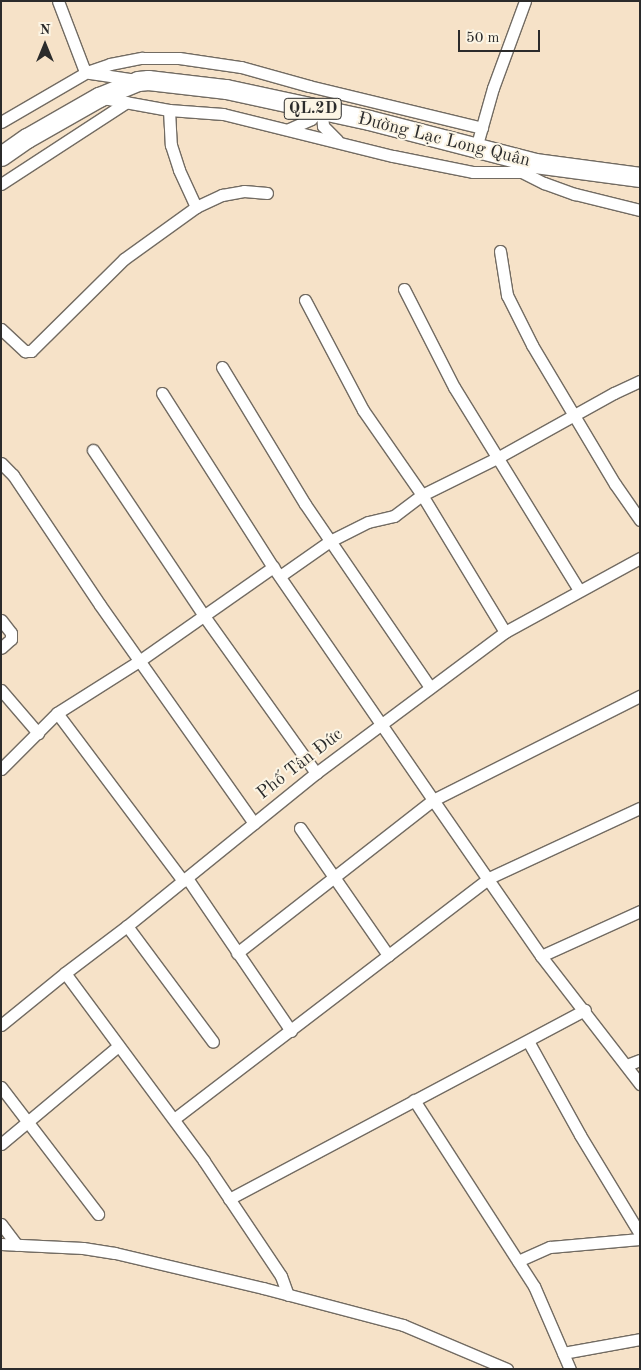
<!DOCTYPE html>
<meta charset="utf-8">
<style>
body{margin:0}
#map{position:relative;width:641px;height:1370px;overflow:hidden;background:#f6e2c8;font-family:"Old Standard TT",serif}
div>[style]{position:absolute}
.roads{filter:drop-shadow(1px 0 #726b62) drop-shadow(-1px 0 #726b62) drop-shadow(0 1px #726b62) drop-shadow(0 -1px #726b62)}
.minor>*{height:11px;margin:-5.5px;padding:0 5.5px;transform-origin:5.5px;border-radius:5.5px;background:#fff}
.primary>*{height:19px;margin:-9.5px;padding:0 9.5px;transform-origin:9.5px;border-radius:9.5px;background:#fff}
span{translate:-50% -50%;white-space:nowrap;text-align:center;line-height:1.15;-webkit-text-stroke:4px #fcf5e5;paint-order:stroke}
.shield-label span{padding:1px 4px;background:#fcf5e5;border:1px solid;border-radius:4px;-webkit-text-stroke-width:0}
.shield-label{font-size:16px;color:#2b2b2b;font-weight:700}
.street-label{font-size:18px;color:#2b2b2b}
.frame{position:absolute;inset:0;border:2px solid #2b2b2b;pointer-events:none}
.north{position:absolute;left:20px;top:20px;width:50px;height:50px;-webkit-text-stroke:4px #fcf5e5;paint-order:stroke;rotate:0deg;font-size:14px;font-weight:700;line-height:20px;text-align:center;color:#2b2b2b}
.north::after{content:'';display:block;margin:auto;width:18px;height:22px;background:#2b2b2b;clip-path:polygon(50% 0,100% 100%,50% 72%,0 100%)}
.scale{position:absolute;left:458px;top:30px;width:82px;height:22px;box-sizing:border-box;border:2px solid #2b2b2b;border-top:0;padding-left:6px;font-size:15px;line-height:18px;white-space:nowrap;color:#2b2b2b;-webkit-text-stroke:4px #fcf5e5;paint-order:stroke}
</style>
<div id="map">
<div class="roads">
<div class="minor">
<i style="left:58px;top:1px;width:73px;rotate:69.1deg"></i>
<i style="left:84px;top:69px;width:7px;rotate:34deg"></i>
<i style="left:90px;top:73px;width:48px;rotate:8.5deg"></i>
<i style="left:103px;top:98px;width:67px;rotate:10.3deg"></i>
<i style="left:169px;top:110px;width:54px;rotate:4.2deg"></i>
<i style="left:223px;top:114px;width:175px;rotate:13.9deg"></i>
<i style="left:393px;top:156px;width:82px;rotate:11.3deg"></i>
<i style="left:473px;top:172px;width:49px"></i>
<i style="left:522px;top:172px;width:25px;rotate:27deg"></i>
<i style="left:544px;top:183px;width:33px;rotate:20deg"></i>
<i style="left:575px;top:194px;width:67px;rotate:13.8deg"></i>
<i style="left:169px;top:110px;width:35px;rotate:87deg"></i>
<i style="left:171px;top:145px;width:26px;rotate:72deg"></i>
<i style="left:179px;top:170px;width:41px;rotate:65.3deg"></i>
<i style="left:322px;top:112px;width:14px;rotate:86deg"></i>
<i style="left:323px;top:126px;width:20px;rotate:45deg"></i>
<i style="left:1px;top:122px;width:99px;rotate:-30.2deg"></i>
<i style="left:87px;top:72px;width:24px;rotate:-19deg"></i>
<i style="left:110px;top:64px;width:33px;rotate:-11deg"></i>
<i style="left:142px;top:58px;width:37px"></i>
<i style="left:179px;top:58px;width:63px;rotate:8.3deg"></i>
<i style="left:241px;top:67px;width:71px;rotate:15.6deg"></i>
<i style="left:309px;top:86px;width:178px;rotate:13.6deg"></i>
<i style="left:289px;top:129px;width:24px;rotate:-24deg"></i>
<i style="left:311px;top:119px;width:11px;rotate:-45deg"></i>
<i style="left:476px;top:148px;width:62px;rotate:-74.2deg"></i>
<i style="left:493px;top:88px;width:93px;rotate:-69.8deg"></i>
<i style="left:1px;top:184px;width:150px;rotate:-33.1deg"></i>
<i style="left:500px;top:251px;width:45px;rotate:81deg"></i>
<i style="left:507px;top:295px;width:56px;rotate:63.4deg"></i>
<i style="left:532px;top:345px;width:162px;rotate:59.2deg"></i>
<i style="left:615px;top:484px;width:44px;rotate:55.2deg"></i>
<i style="left:404px;top:289px;width:110px;rotate:63deg"></i>
<i style="left:454px;top:387px;width:238px;rotate:58.4deg"></i>
<i style="left:305px;top:300px;width:124px;rotate:62.2deg"></i>
<i style="left:363px;top:410px;width:103px;rotate:55.2deg"></i>
<i style="left:422px;top:495px;width:160px;rotate:58.8deg"></i>
<i style="left:1px;top:329px;width:33px;rotate:43deg"></i>
<i style="left:25px;top:351px;width:6px"></i>
<i style="left:31px;top:351px;width:131px;rotate:-44.7deg"></i>
<i style="left:124px;top:259px;width:89px;rotate:-35.8deg"></i>
<i style="left:196px;top:207px;width:29px;rotate:-25deg"></i>
<i style="left:222px;top:195px;width:22px;rotate:-10deg"></i>
<i style="left:244px;top:191px;width:23px;rotate:5deg"></i>
<i style="left:222px;top:367px;width:160px;rotate:58.8deg"></i>
<i style="left:305px;top:504px;width:222px;rotate:55.7deg"></i>
<i style="left:162px;top:393px;width:206px;rotate:57.5deg"></i>
<i style="left:273px;top:567px;width:283px;rotate:55.5deg"></i>
<i style="left:433px;top:800px;width:190px;rotate:55.3deg"></i>
<i style="left:541px;top:956px;width:162px;rotate:52.3deg"></i>
<i style="left:93px;top:450px;width:200px;rotate:56.2deg"></i>
<i style="left:204px;top:616px;width:193px;rotate:54.5deg"></i>
<i style="left:1px;top:463px;width:17px;rotate:45deg"></i>
<i style="left:13px;top:475px;width:156px;rotate:56.2deg"></i>
<i style="left:100px;top:605px;width:267px;rotate:54.8deg"></i>
<i style="left:280px;top:576px;width:61px;rotate:-35deg"></i>
<i style="left:330px;top:541px;width:42px;rotate:-26.6deg"></i>
<i style="left:368px;top:522px;width:27px;rotate:-13deg"></i>
<i style="left:394px;top:516px;width:35px;rotate:-37deg"></i>
<i style="left:422px;top:495px;width:84px;rotate:-26.3deg"></i>
<i style="left:497px;top:458px;width:134px;rotate:-29.1deg"></i>
<i style="left:614px;top:393px;width:29px;rotate:-25deg"></i>
<i style="left:1px;top:620px;width:16px;rotate:52deg"></i>
<i style="left:11px;top:633px;width:6px;rotate:90deg"></i>
<i style="left:11px;top:639px;width:13px;rotate:138deg"></i>
<i style="left:1px;top:690px;width:57px;rotate:49.3deg"></i>
<i style="left:57px;top:713px;width:210px;rotate:53.1deg"></i>
<i style="left:1px;top:769px;width:79px;rotate:-45deg"></i>
<i style="left:57px;top:713px;width:97px;rotate:-32.4deg"></i>
<i style="left:139px;top:661px;width:164px;rotate:-35deg"></i>
<i style="left:300px;top:828px;width:155px;rotate:55.3deg"></i>
<i style="left:187px;top:878px;width:185px;rotate:55.8deg"></i>
<i style="left:127px;top:926px;width:144px;rotate:53.4deg"></i>
<i style="left:237px;top:953px;width:249px;rotate:-38deg"></i>
<i style="left:433px;top:800px;width:232px;rotate:-26.7deg"></i>
<i style="left:541px;top:956px;width:109px;rotate:-24.4deg"></i>
<i style="left:65px;top:973px;width:234px;rotate:53.5deg"></i>
<i style="left:204px;top:1161px;width:138px;rotate:56.2deg"></i>
<i style="left:281px;top:1276px;width:20px;rotate:70deg"></i>
<i style="left:1px;top:1025px;width:82px;rotate:-39.1deg"></i>
<i style="left:65px;top:973px;width:78px;rotate:-37.2deg"></i>
<i style="left:127px;top:926px;width:243px;rotate:-39deg"></i>
<i style="left:316px;top:773px;width:236px;rotate:-36.7deg"></i>
<i style="left:505px;top:632px;width:154px;rotate:-28.7deg"></i>
<i style="left:528px;top:1041px;width:107px;rotate:61deg"></i>
<i style="left:580px;top:1135px;width:116px;rotate:58.8deg"></i>
<i style="left:627px;top:1065px;width:14px;rotate:-21deg"></i>
<i style="left:1px;top:1087px;width:160px;rotate:52.6deg"></i>
<i style="left:414px;top:1100px;width:221px;rotate:57.2deg"></i>
<i style="left:534px;top:1286px;width:90px;rotate:66.6deg"></i>
<i style="left:174px;top:1119px;width:397px;rotate:-37.4deg"></i>
<i style="left:489px;top:878px;width:166px;rotate:-24.9deg"></i>
<i style="left:1px;top:1144px;width:153px;rotate:-39.9deg"></i>
<i style="left:229px;top:1199px;width:403px;rotate:-28deg"></i>
<i style="left:1px;top:1224px;width:26px;rotate:53deg"></i>
<i style="left:1px;top:1244px;width:82px;rotate:2.8deg"></i>
<i style="left:83px;top:1248px;width:32px;rotate:9deg"></i>
<i style="left:115px;top:1253px;width:152px;rotate:13.3deg"></i>
<i style="left:263px;top:1288px;width:145px;rotate:14.8deg"></i>
<i style="left:403px;top:1325px;width:113px;rotate:22.9deg"></i>
<i style="left:518px;top:1261px;width:35px;rotate:-24deg"></i>
<i style="left:550px;top:1247px;width:90px;rotate:-5.1deg"></i>
<i style="left:563px;top:1353px;width:78px;rotate:-10.3deg"></i>
</div>
<div class="primary">
<i style="left:1px;top:156px;width:32px;rotate:-35deg"></i>
<i style="left:27px;top:138px;width:83px;rotate:-29.7deg"></i>
<i style="left:99px;top:97px;width:42px;rotate:-22.3deg"></i>
<i style="left:138px;top:81px;width:10px;rotate:-6deg"></i>
<i style="left:148px;top:80px;width:79px;rotate:6.6deg"></i>
<i style="left:226px;top:89px;width:146px;rotate:12.2deg"></i>
<i style="left:369px;top:120px;width:171px;rotate:14.5deg"></i>
<i style="left:535px;top:163px;width:106px;rotate:7.6deg"></i>
</div>
</div>
<div class="shield-label">
<span style="left:313px;top:109px">QL.2D</span>
</div>
<div class="street-label">
<span style="left:444px;top:140px;rotate:14deg">Đường Lạc Long Quân</span>
<span style="left:300px;top:764px;rotate:-38deg">Phố Tân Đức</span>
</div>
<div class="frame"></div>
<div class="north">N</div>
<div class="scale">50 m</div>
</div>
